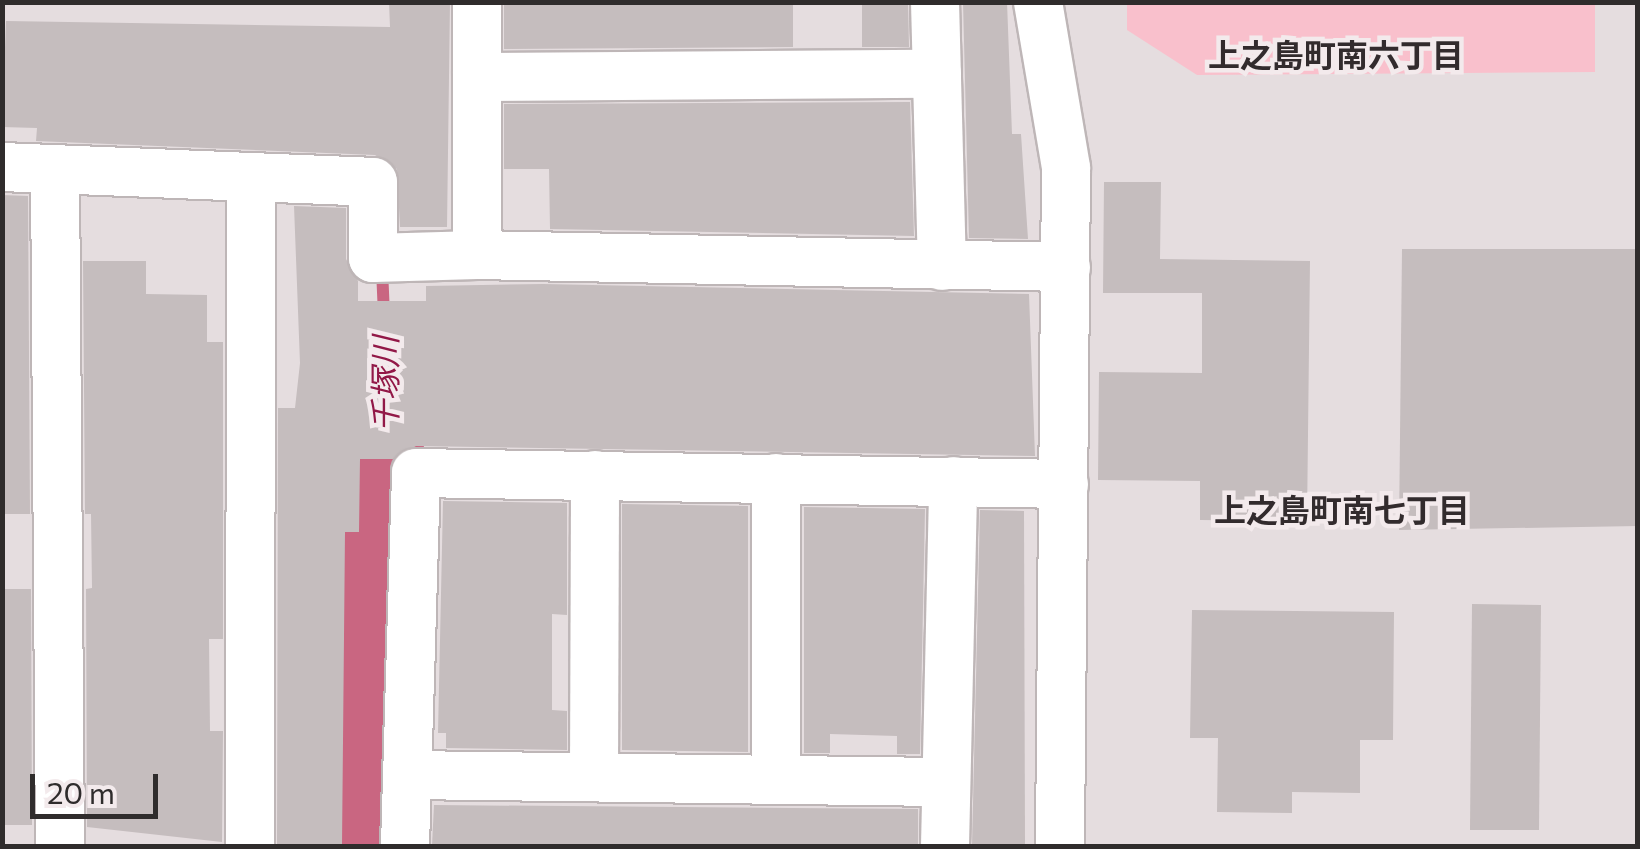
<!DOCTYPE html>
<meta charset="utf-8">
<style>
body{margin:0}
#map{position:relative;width:1640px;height:849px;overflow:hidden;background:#e5dddf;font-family:Commissioner,"Noto Sans JP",sans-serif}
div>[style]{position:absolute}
.green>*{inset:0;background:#f9c0cc}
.stream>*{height:12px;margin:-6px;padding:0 6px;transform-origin:6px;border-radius:6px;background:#c96681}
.river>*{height:78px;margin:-39px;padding:0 39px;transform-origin:39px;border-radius:39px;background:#c96681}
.building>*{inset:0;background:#c5bdbe}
.roads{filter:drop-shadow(2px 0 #beb6b7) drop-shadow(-2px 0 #beb6b7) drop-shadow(0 2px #beb6b7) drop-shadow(0 -2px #beb6b7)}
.minor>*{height:48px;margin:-24px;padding:0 24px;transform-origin:24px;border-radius:24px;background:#fff}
span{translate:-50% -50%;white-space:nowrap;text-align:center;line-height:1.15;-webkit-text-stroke:9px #f3eaec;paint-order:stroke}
.neighbourhood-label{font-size:32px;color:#322b2d;font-weight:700}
.water-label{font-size:32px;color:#921847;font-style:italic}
.frame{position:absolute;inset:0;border:5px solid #2f2c2c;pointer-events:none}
.scale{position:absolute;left:30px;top:774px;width:128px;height:45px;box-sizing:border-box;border:5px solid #2f2c2c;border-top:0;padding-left:12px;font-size:30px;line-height:35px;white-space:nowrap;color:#2f2c2c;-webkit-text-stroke:8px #f3eaec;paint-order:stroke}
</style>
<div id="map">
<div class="green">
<i style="clip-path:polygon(1127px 3px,1595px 3px,1595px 72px,1197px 75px,1127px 30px)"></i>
</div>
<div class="stream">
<i style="left:382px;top:269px;width:45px;rotate:87.5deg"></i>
</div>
<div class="river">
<i style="left:366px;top:846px;width:445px;rotate:-87.3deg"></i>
<i style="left:387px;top:401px;width:30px;rotate:-60deg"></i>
<i style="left:402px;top:375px;width:18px;rotate:-27deg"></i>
</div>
<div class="building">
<i style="clip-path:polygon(389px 2px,450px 2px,447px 227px,400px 227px,397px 169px,375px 155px,36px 141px,37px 128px,2px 127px,6px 21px,390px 27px)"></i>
<i style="clip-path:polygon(504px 2px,793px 2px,793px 47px,504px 49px)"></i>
<i style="clip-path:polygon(862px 2px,908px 2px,909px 47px,862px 47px)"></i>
<i style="clip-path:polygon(963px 2px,1007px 2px,1012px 134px,1021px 134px,1028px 239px,969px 238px)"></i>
<i style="clip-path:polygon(910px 102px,914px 236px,550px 229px,549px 169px,504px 169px,504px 104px)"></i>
<i style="clip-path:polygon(1104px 182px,1161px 182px,1160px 259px,1310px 261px,1307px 521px,1200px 520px,1200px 481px,1098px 480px,1099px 372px,1202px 373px,1202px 293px,1103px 293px)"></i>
<i style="clip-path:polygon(2px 195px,28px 196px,30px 514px,2px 514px)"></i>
<i style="clip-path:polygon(294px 206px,346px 208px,346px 259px,358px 281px,358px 301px,426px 301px,426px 286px,543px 284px,1029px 294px,1035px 456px,416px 446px,393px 459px,360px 459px,359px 532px,345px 532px,342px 846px,277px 846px,278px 408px,295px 408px,300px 363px)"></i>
<i style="clip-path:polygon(1402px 249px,1638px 249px,1638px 526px,1399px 530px)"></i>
<i style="clip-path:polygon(83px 261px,146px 261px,146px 294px,207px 295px,207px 342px,223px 342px,223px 639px,209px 639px,210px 731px,223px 731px,222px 842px,87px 827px,86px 589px,92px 588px,91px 514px,85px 514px)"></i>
<i style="clip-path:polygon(443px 501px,567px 503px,567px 615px,552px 614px,552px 710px,567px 711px,567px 750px,446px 748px,446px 733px,438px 733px)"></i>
<i style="clip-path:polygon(622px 504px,748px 506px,748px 752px,622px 750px)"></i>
<i style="clip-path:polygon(804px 507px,925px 509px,920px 754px,897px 754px,897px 736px,830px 734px,830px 753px,804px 753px)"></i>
<i style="clip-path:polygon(980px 510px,1024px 511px,1025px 846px,972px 846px)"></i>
<i style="clip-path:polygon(2px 589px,31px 589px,32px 825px,2px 825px)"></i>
<i style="clip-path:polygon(1472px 604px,1541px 605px,1539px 830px,1470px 830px)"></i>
<i style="clip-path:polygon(1192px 610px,1394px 612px,1393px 740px,1360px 740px,1360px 793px,1292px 792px,1292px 813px,1217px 812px,1218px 738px,1190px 738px)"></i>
<i style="clip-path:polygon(434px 805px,918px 809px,918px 846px,432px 846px)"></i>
</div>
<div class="roads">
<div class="minor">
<i style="left:935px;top:2px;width:264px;rotate:88.5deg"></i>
<i style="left:1038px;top:2px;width:168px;rotate:80.4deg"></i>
<i style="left:1066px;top:168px;width:678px;rotate:90.51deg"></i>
<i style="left:477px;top:77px;width:460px;rotate:-0.4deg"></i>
<i style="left:2px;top:167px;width:371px;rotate:2.3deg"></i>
<i style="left:373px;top:182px;width:76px;rotate:90deg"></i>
<i style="left:373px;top:258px;width:104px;rotate:-1.7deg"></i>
<i style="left:477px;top:255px;width:253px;rotate:-90deg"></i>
<i style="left:55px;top:169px;width:677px;rotate:89.58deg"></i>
<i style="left:477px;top:255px;width:589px;rotate:1.17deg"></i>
<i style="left:776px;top:478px;width:301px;rotate:90deg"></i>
<i style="left:407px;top:775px;width:537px;rotate:0.75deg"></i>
<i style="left:594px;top:777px;width:302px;rotate:-89.8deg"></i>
<i style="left:250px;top:846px;width:669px;rotate:-89.91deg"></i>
<i style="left:405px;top:846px;width:373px;rotate:-88.3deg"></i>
<i style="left:416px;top:473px;width:648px;rotate:0.97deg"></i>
<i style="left:945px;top:846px;width:365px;rotate:-88.7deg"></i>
</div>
</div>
<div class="neighbourhood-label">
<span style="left:1336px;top:54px">上之島町南六丁目</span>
<span style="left:1342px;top:509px">上之島町南七丁目</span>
</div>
<div class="water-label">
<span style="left:384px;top:384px;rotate:-90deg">千塚川</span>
</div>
<div class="frame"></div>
<div class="scale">20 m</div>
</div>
